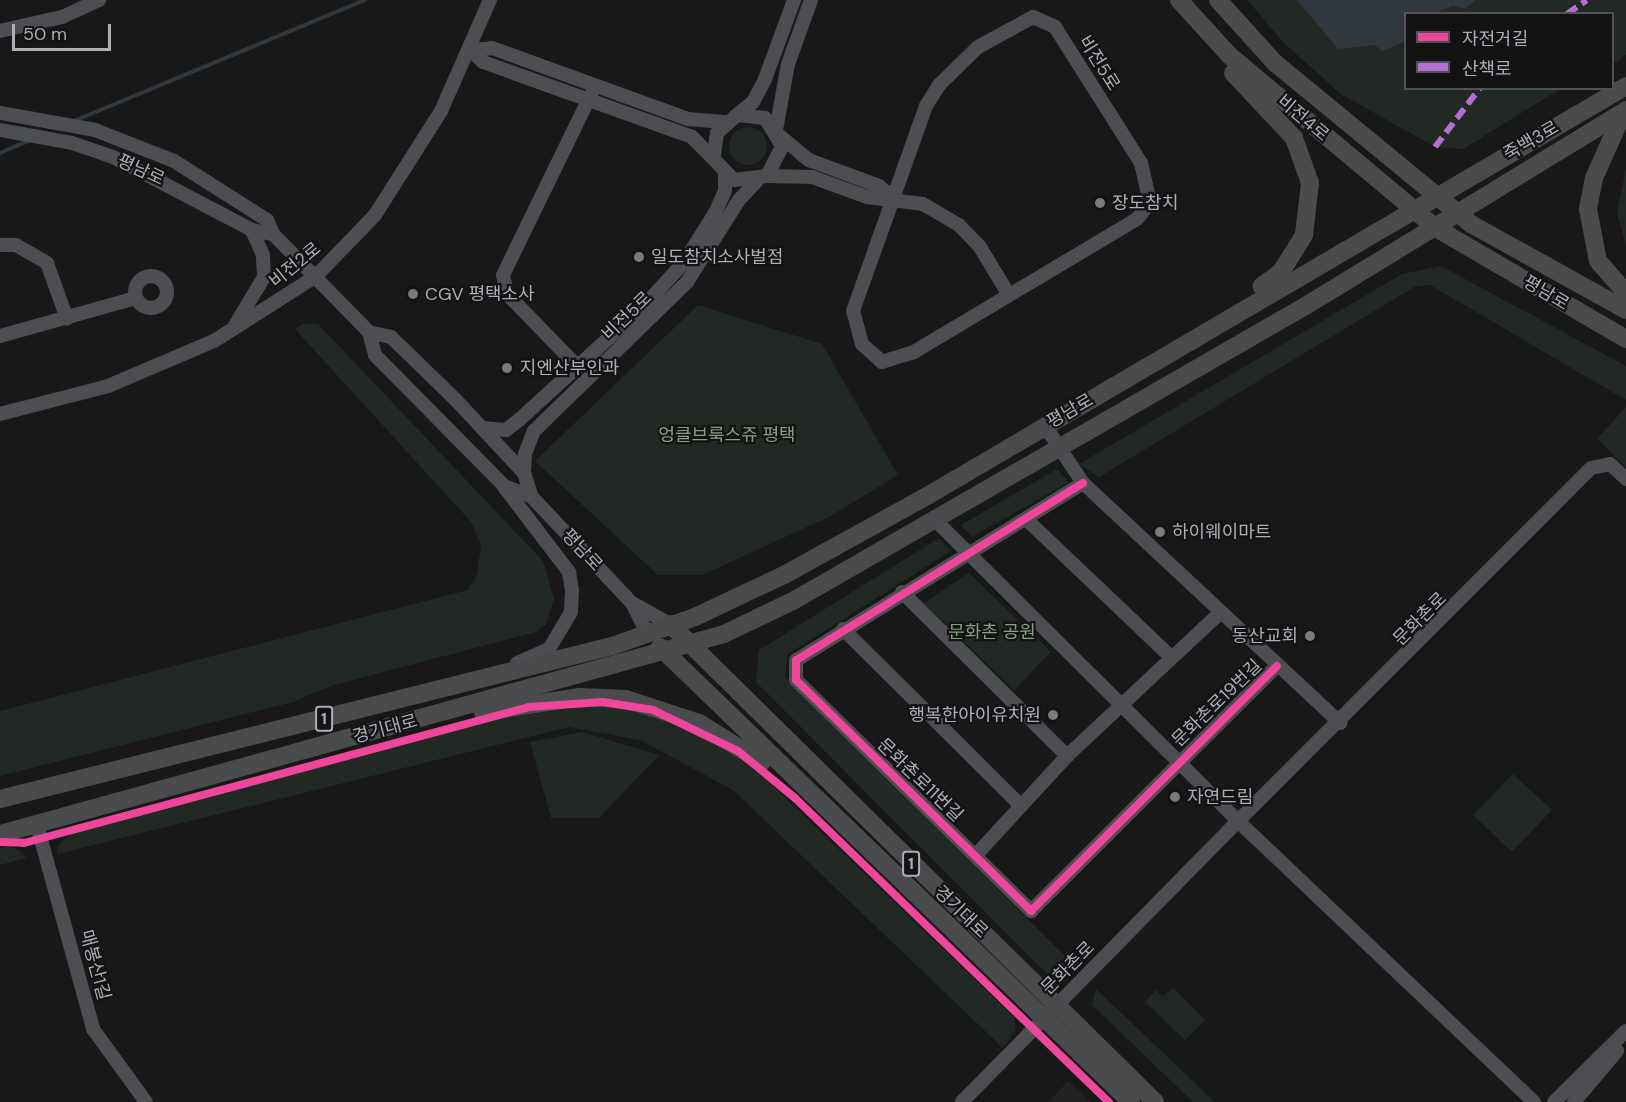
<!DOCTYPE html>
<meta charset="utf-8">
<style>
body{margin:0}
#map{position:relative;width:1626px;height:1102px;overflow:hidden;background:#181819;font-family:"DM Sans","Noto Sans KR",sans-serif}
div>[style]{position:absolute}
.built>*{inset:0;background:#222224}
.green>*{inset:0;background:#222823}
.round{border-radius:50%}
.water>*{inset:0;background:#31383d}
.stream>*{height:4px;margin:-2px;padding:0 2px;transform-origin:2px;border-radius:2px;background:#31383d}
.minor>*{height:14px;margin:-7px;padding:0 7px;transform-origin:7px;border-radius:7px;background:#4d4e51}
.minor>.ring{margin:-7px;padding:0;box-sizing:content-box;background:none;border:14px solid #4d4e51;border-radius:50%}
.major>*{height:18px;margin:-9px;padding:0 9px;transform-origin:9px;border-radius:9px;background:#4a4b4d}
.quiet>*{height:6px;margin-top:-3px;transform-origin:0;background:repeating-linear-gradient(90deg,#b36fd0 0 12px,transparent 0 18px)}
.cycleway>*{height:8px;margin:-4px;padding:0 4px;transform-origin:4px;border-radius:4px;background:#ed469a}
.dots>*{width:16px;height:16px;translate:-50% -50%;box-sizing:border-box;border:3px solid #131314;border-radius:50%}
span{translate:-50% -50%;white-space:nowrap;text-align:center;line-height:1.15;-webkit-text-stroke:4.5px #131314;paint-order:stroke}
.shield-label span{padding:2px 4px;background:#131314;border:2px solid;border-radius:4px;-webkit-text-stroke-width:0}
.shield-label{font-size:16px;color:#abb0b7;font-weight:700}
.street-label{font-size:18px;color:#abb0b7}
.poi-label{font-size:18px;color:#abb0b7}
.left{translate:0 -50%;text-align:left}
.right{translate:-100% -50%;text-align:right}
.park-label{font-size:18px;color:#85a085}
.legend{position:absolute;left:1404px;top:12px;width:210px;height:78px;box-sizing:border-box;background:#131314;border:2px solid #505255;margin:0;padding:8px 10px;list-style:none;font-size:18px;color:#abb0b7}
.legend li{display:flex;align-items:center;gap:12px;height:30px}
.legend b{width:30px;border:2px solid #505255}
.scale{position:absolute;left:12px;top:24px;width:99px;height:27px;box-sizing:border-box;border:3px solid #abb0b7;border-top:0;padding-left:8px;font-size:18px;line-height:21px;white-space:nowrap;color:#abb0b7;-webkit-text-stroke:4px #131314;paint-order:stroke}
</style>
<div id="map">
<div class="built">
<i style="clip-path:polygon(1068px 1081px,1091px 1102px,1048px 1102px)"></i>
</div>
<div class="green">
<i style="clip-path:polygon(1247px 0,1626px 0,1626px 55px,1613px 64px,1612px 14px,1406px 14px,1406px 88px,1560px 89px,1463px 149px,1435px 147px,1341px 94px,1285px 44px)"></i>
<i class="round" style="left:729px;top:127px;width:38px;height:38px"></i>
<i style="clip-path:polygon(1626px 167px,1626px 246px,1617px 213px)"></i>
<i style="clip-path:polygon(1441px 266px,1626px 366px,1626px 400px,1430px 285px,1414px 287px,1099px 477px,1079px 464px,1402px 274px)"></i>
<i style="clip-path:polygon(698px 305px,822px 344px,898px 475px,829px 517px,702px 575px,658px 575px,535px 461px)"></i>
<i style="clip-path:polygon(303px 324px,318px 324px,543px 561px,554px 599px,546px 624px,536px 632px,330px 686px,293px 702px,0 776px,0 711px,468px 590px,477px 574px,481px 545px,471px 522px,295px 329px)"></i>
<i style="clip-path:polygon(1626px 407px,1626px 467px,1597px 439px)"></i>
<i style="clip-path:polygon(1057px 469px,1069px 482px,972px 537px,961px 525px)"></i>
<i style="clip-path:polygon(939px 538px,951px 551px,788px 654px,785px 677px,1070px 961px,1059px 973px,1047px 974px,756px 682px,759px 650px)"></i>
<i style="clip-path:polygon(969px 573px,1051px 652px,1014px 690px,924px 603px)"></i>
<i style="clip-path:polygon(599px 705px,641px 712px,681px 727px,729px 751px,767px 780px,1014px 1017px,1016px 1030px,1003px 1048px,733px 790px,640px 740px,569px 727px,57px 854px,57px 846px,75px 830px,95px 822px,533px 710px)"></i>
<i style="clip-path:polygon(582px 732px,659px 755px,599px 818px,551px 818px,530px 742px)"></i>
<i style="clip-path:polygon(1513px 774px,1552px 810px,1512px 852px,1473px 815px)"></i>
<i style="clip-path:polygon(9px 846px,22px 852px,26px 858px,0 865px,0 848px)"></i>
<i style="clip-path:polygon(1173px 987px,1205px 1020px,1185px 1040px,1145px 1002px,1156px 990px,1163px 997px)"></i>
<i style="clip-path:polygon(1096px 989px,1215px 1102px,1193px 1102px,1092px 1005px)"></i>
</div>
<div class="water">
<i style="clip-path:polygon(1297px 0,1476px 0,1465px 9px,1453px 6px,1435px 13px,1406px 14px,1405px 41px,1383px 51px,1374px 45px,1338px 49px)"></i>
</div>
<div class="stream">
<i style="left:74px;top:121px;width:314px;rotate:-22.6deg"></i>
<i style="left:0;top:153px;width:34px;rotate:-23deg"></i>
</div>
<div class="minor">
<i style="left:1033px;top:17px;width:24px;rotate:24deg"></i>
<i style="left:1055px;top:27px;width:161px;rotate:57.7deg"></i>
<i style="left:1141px;top:163px;width:40px;rotate:77deg"></i>
<i style="left:1150px;top:202px;width:21px;rotate:127deg"></i>
<i style="left:1137px;top:219px;width:260px;rotate:149.2deg"></i>
<i style="left:914px;top:352px;width:34px;rotate:163deg"></i>
<i style="left:882px;top:362px;width:27px;rotate:-138deg"></i>
<i style="left:862px;top:344px;width:34px;rotate:-105deg"></i>
<i style="left:853px;top:311px;width:218px;rotate:-70.4deg"></i>
<i style="left:926px;top:106px;width:25px;rotate:-58deg"></i>
<i style="left:939px;top:85px;width:54px;rotate:-44.3deg"></i>
<i style="left:978px;top:47px;width:63px;rotate:-28.6deg"></i>
<i style="left:0;top:31px;width:64px;rotate:-12.7deg"></i>
<i style="left:62px;top:17px;width:41px;rotate:-24.7deg"></i>
<i style="left:471px;top:50px;width:17px;rotate:45deg"></i>
<i style="left:483px;top:62px;width:222px;rotate:19.7deg"></i>
<i style="left:692px;top:137px;width:60px;rotate:45.7deg"></i>
<i style="left:734px;top:180px;width:33px;rotate:-7deg"></i>
<i style="left:767px;top:176px;width:34px;rotate:-63deg"></i>
<i style="left:782px;top:146px;width:33px;rotate:-121deg"></i>
<i style="left:765px;top:118px;width:28px;rotate:-174deg"></i>
<i style="left:737px;top:115px;width:27px;rotate:138deg"></i>
<i style="left:717px;top:133px;width:22px;rotate:98deg"></i>
<i style="left:471px;top:50px;width:21px;rotate:-5deg"></i>
<i style="left:492px;top:48px;width:208px;rotate:19.9deg"></i>
<i style="left:688px;top:119px;width:38px;rotate:5deg"></i>
<i style="left:0;top:113px;width:97px;rotate:10.1deg"></i>
<i style="left:95px;top:130px;width:85px;rotate:21.4deg"></i>
<i style="left:174px;top:161px;width:110px;rotate:32.4deg"></i>
<i style="left:267px;top:220px;width:15px;rotate:67deg"></i>
<i style="left:273px;top:234px;width:137px;rotate:45.6deg"></i>
<i style="left:369px;top:332px;width:24px;rotate:75deg"></i>
<i style="left:375px;top:355px;width:184px;rotate:45.4deg"></i>
<i style="left:504px;top:486px;width:30px;rotate:21deg"></i>
<i style="left:532px;top:497px;width:146px;rotate:46.7deg"></i>
<i style="left:632px;top:603px;width:34px;rotate:63deg"></i>
<i style="left:737px;top:115px;width:21px;rotate:-39deg"></i>
<i style="left:753px;top:102px;width:26px;rotate:-62deg"></i>
<i style="left:765px;top:79px;width:84px;rotate:-69.8deg"></i>
<i style="left:0;top:130px;width:73px;rotate:10.2deg"></i>
<i style="left:72px;top:143px;width:43px;rotate:18.9deg"></i>
<i style="left:113px;top:157px;width:157px;rotate:27.7deg"></i>
<i style="left:252px;top:230px;width:21px;rotate:11deg"></i>
<i style="left:776px;top:130px;width:67px;rotate:-79.7deg"></i>
<i style="left:788px;top:64px;width:68px;rotate:-70.2deg"></i>
<i style="left:780px;top:136px;width:38px;rotate:40deg"></i>
<i style="left:809px;top:160px;width:75px;rotate:20.4deg"></i>
<i style="left:879px;top:186px;width:17px;rotate:40deg"></i>
<i style="left:767px;top:176px;width:45px;rotate:1.3deg"></i>
<i style="left:812px;top:177px;width:59px;rotate:20deg"></i>
<i style="left:867px;top:197px;width:56px;rotate:7.1deg"></i>
<i style="left:923px;top:204px;width:42px;rotate:30.3deg"></i>
<i style="left:959px;top:225px;width:30px;rotate:46deg"></i>
<i style="left:980px;top:247px;width:56px;rotate:58.9deg"></i>
<i style="left:0;top:245px;width:16px"></i>
<i style="left:16px;top:245px;width:36px;rotate:30deg"></i>
<i style="left:47px;top:263px;width:59px;rotate:70.3deg"></i>
<i class="ring" style="left:135px;top:276px;width:18px;height:18px"></i>
<i style="left:234px;top:327px;width:58px;rotate:-59deg"></i>
<i style="left:264px;top:277px;width:22px;rotate:-93deg"></i>
<i style="left:263px;top:255px;width:27px;rotate:-114deg"></i>
<i style="left:369px;top:332px;width:23px;rotate:13deg"></i>
<i style="left:391px;top:337px;width:89px;rotate:44.1deg"></i>
<i style="left:455px;top:399px;width:101px;rotate:47deg"></i>
<i style="left:524px;top:473px;width:25px;rotate:72deg"></i>
<i style="left:0;top:336px;width:141px;rotate:-15.6deg"></i>
<i style="left:578px;top:367px;width:102px;rotate:-134.2deg"></i>
<i style="left:507px;top:294px;width:19px;rotate:-102deg"></i>
<i style="left:503px;top:275px;width:210px;rotate:-64deg"></i>
<i style="left:0;top:414px;width:112px;rotate:-14.5deg"></i>
<i style="left:108px;top:386px;width:115px;rotate:-23deg"></i>
<i style="left:214px;top:341px;width:120px;rotate:-32.4deg"></i>
<i style="left:315px;top:277px;width:86px;rotate:-45.9deg"></i>
<i style="left:375px;top:215px;width:123px;rotate:-57.6deg"></i>
<i style="left:441px;top:111px;width:121px;rotate:-66.2deg"></i>
<i style="left:1045px;top:426px;width:69px;rotate:56.3deg"></i>
<i style="left:1083px;top:483px;width:352px;rotate:43deg"></i>
<i style="left:482px;top:428px;width:24px;rotate:5deg"></i>
<i style="left:506px;top:430px;width:16px;rotate:-38deg"></i>
<i style="left:519px;top:420px;width:172px;rotate:-42.4deg"></i>
<i style="left:646px;top:304px;width:57px;rotate:-47.9deg"></i>
<i style="left:684px;top:262px;width:58px;rotate:-57.7deg"></i>
<i style="left:715px;top:213px;width:24px;rotate:-66deg"></i>
<i style="left:725px;top:191px;width:17px;rotate:-90deg"></i>
<i style="left:524px;top:473px;width:19px;rotate:-87deg"></i>
<i style="left:525px;top:454px;width:25px;rotate:-69deg"></i>
<i style="left:534px;top:431px;width:214px;rotate:-44.2deg"></i>
<i style="left:687px;top:282px;width:97px;rotate:-57.6deg"></i>
<i style="left:739px;top:200px;width:26px;rotate:-47deg"></i>
<i style="left:1083px;top:483px;width:337px;rotate:148.3deg"></i>
<i style="left:796px;top:660px;width:20px;rotate:90deg"></i>
<i style="left:796px;top:680px;width:330px;rotate:44.5deg"></i>
<i style="left:1031px;top:911px;width:347px;rotate:-44.9deg"></i>
<i style="left:505px;top:488px;width:106px;rotate:52.7deg"></i>
<i style="left:569px;top:572px;width:18px;rotate:81deg"></i>
<i style="left:572px;top:590px;width:22px;rotate:93deg"></i>
<i style="left:571px;top:612px;width:43px;rotate:120.7deg"></i>
<i style="left:549px;top:649px;width:35px;rotate:156deg"></i>
<i style="left:1026px;top:519px;width:200px;rotate:43.6deg"></i>
<i style="left:935px;top:520px;width:427px;rotate:44.8deg"></i>
<i style="left:1238px;top:821px;width:394px;rotate:134.5deg"></i>
<i style="left:902px;top:592px;width:233px;rotate:44.8deg"></i>
<i style="left:632px;top:603px;width:43px;rotate:28.9deg"></i>
<i style="left:843px;top:629px;width:250px;rotate:44.8deg"></i>
<i style="left:37px;top:825px;width:212px;rotate:74.6deg"></i>
<i style="left:93px;top:1029px;width:90px;rotate:54deg"></i>
<i style="left:976px;top:855px;width:134px;rotate:-47.4deg"></i>
<i style="left:1067px;top:756px;width:211px;rotate:-43.1deg"></i>
<i style="left:1534px;top:1102px;width:408px;rotate:-136.5deg"></i>
<i style="left:1238px;top:821px;width:499px;rotate:-45deg"></i>
<i style="left:1591px;top:468px;width:19px;rotate:-12deg"></i>
<i style="left:1610px;top:464px;width:22px;rotate:43deg"></i>
<i style="left:1554px;top:1102px;width:101px;rotate:-44.6deg"></i>
<i style="left:1574px;top:1102px;width:67px;rotate:-49.9deg"></i>
</div>
<div class="major">
<i style="left:1179px;top:0;width:74px;rotate:47.7deg"></i>
<i style="left:1229px;top:55px;width:270px;rotate:39.9deg"></i>
<i style="left:1436px;top:228px;width:220px;rotate:30.3deg"></i>
<i style="left:1218px;top:0;width:85px;rotate:47.9deg"></i>
<i style="left:1275px;top:63px;width:254px;rotate:39.4deg"></i>
<i style="left:1471px;top:224px;width:177px;rotate:29deg"></i>
<i style="left:1233px;top:73px;width:89px;rotate:46.8deg"></i>
<i style="left:1294px;top:138px;width:48px;rotate:70.4deg"></i>
<i style="left:1310px;top:183px;width:52px;rotate:96.6deg"></i>
<i style="left:1304px;top:235px;width:44px;rotate:121.9deg"></i>
<i style="left:1281px;top:272px;width:24px;rotate:144deg"></i>
<i style="left:1623px;top:113px;width:71px;rotate:114deg"></i>
<i style="left:1594px;top:178px;width:32px;rotate:101deg"></i>
<i style="left:1588px;top:209px;width:53px;rotate:79.1deg"></i>
<i style="left:1598px;top:261px;width:43px;rotate:48.8deg"></i>
<i style="left:670px;top:624px;width:681px;rotate:44.58deg"></i>
<i style="left:660px;top:647px;width:655px;rotate:44.01deg"></i>
<i style="left:483px;top:712px;width:98px;rotate:-8.8deg"></i>
<i style="left:580px;top:697px;width:46px;rotate:2.5deg"></i>
<i style="left:626px;top:699px;width:77px;rotate:18.2deg"></i>
<i style="left:699px;top:723px;width:74px;rotate:31.8deg"></i>
<i style="left:0;top:799px;width:631px;rotate:-14.04deg"></i>
<i style="left:612px;top:646px;width:88px;rotate:-19.3deg"></i>
<i style="left:695px;top:617px;width:98px;rotate:-25.3deg"></i>
<i style="left:784px;top:575px;width:163px;rotate:-28.9deg"></i>
<i style="left:927px;top:496px;width:810px;rotate:-30.39deg"></i>
<i style="left:0;top:834px;width:751px;rotate:-15.44deg"></i>
<i style="left:724px;top:634px;width:76px;rotate:-25.6deg"></i>
<i style="left:793px;top:601px;width:593px;rotate:-29.94deg"></i>
<i style="left:1307px;top:305px;width:374px;rotate:-31.4deg"></i>
</div>
<div class="quiet">
<i style="left:1567px;top:14px;width:24px;rotate:-35deg"></i>
<i style="left:1435px;top:147px;width:74px;rotate:-52.7deg"></i>
</div>
<div class="cycleway">
<i style="left:1083px;top:483px;width:337px;rotate:148.3deg"></i>
<i style="left:796px;top:660px;width:20px;rotate:90deg"></i>
<i style="left:796px;top:680px;width:330px;rotate:44.5deg"></i>
<i style="left:1031px;top:911px;width:347px;rotate:-44.9deg"></i>
<i style="left:0;top:842px;width:24px;rotate:2deg"></i>
<i style="left:24px;top:843px;width:523px;rotate:-15.07deg"></i>
<i style="left:529px;top:707px;width:74px;rotate:-3.9deg"></i>
<i style="left:603px;top:702px;width:51px;rotate:9.1deg"></i>
<i style="left:653px;top:710px;width:94px;rotate:25.8deg"></i>
<i style="left:738px;top:751px;width:74px;rotate:39.5deg"></i>
<i style="left:795px;top:798px;width:437px;rotate:44.1deg"></i>
</div>
<div class="dots">
<i style="left:1100px;top:203px;background:#787b80"></i>
<i style="left:639px;top:257px;background:#787b80"></i>
<i style="left:413px;top:294px;background:#787b80"></i>
<i style="left:507px;top:368px;background:#787b80"></i>
<i style="left:1160px;top:532px;background:#787b80"></i>
<i style="left:1310px;top:636px;background:#787b80"></i>
<i style="left:1053px;top:715px;background:#787b80"></i>
<i style="left:1175px;top:797px;background:#787b80"></i>
</div>
<div class="shield-label">
<span style="left:324px;top:719px">1</span>
<span style="left:911px;top:864px">1</span>
</div>
<div class="street-label">
<span style="left:1099px;top:63px;rotate:58deg">비전5로</span>
<span style="left:1303px;top:118px;rotate:40deg">비전4로</span>
<span style="left:1531px;top:141px;rotate:-30deg">죽백3로</span>
<span style="left:141px;top:170px;rotate:25deg">평남로</span>
<span style="left:295px;top:265px;rotate:-39deg">비전2로</span>
<span style="left:1546px;top:293px;rotate:31deg">평남로</span>
<span style="left:627px;top:316px;rotate:-44deg">비전5로</span>
<span style="left:1070px;top:411px;rotate:-30deg">평남로</span>
<span style="left:582px;top:550px;rotate:47deg">평남로</span>
<span style="left:1420px;top:619px;rotate:-45deg">문화촌로</span>
<span style="left:1217px;top:703px;rotate:-44deg">문화촌로19번길</span>
<span style="left:385px;top:729px;rotate:-15deg">경기대로</span>
<span style="left:920px;top:780px;rotate:44deg">문화촌로11번길</span>
<span style="left:961px;top:912px;rotate:44deg">경기대로</span>
<span style="left:95px;top:965px;rotate:75deg">매봉산1길</span>
<span style="left:1068px;top:968px;rotate:-45deg">문화촌로</span>
</div>
<div class="poi-label">
<span class="left" style="left:1112px;top:203px">장도참치</span>
<span class="left" style="left:651px;top:257px">일도참치소사벌점</span>
<span class="left" style="left:425px;top:294px">CGV 평택소사</span>
<span class="left" style="left:520px;top:368px">지엔산부인과</span>
<span class="left" style="left:1172px;top:532px">하이웨이마트</span>
<span class="right" style="left:1298px;top:636px">동산교회</span>
<span class="right" style="left:1041px;top:715px">행복한아이유치원</span>
<span class="left" style="left:1187px;top:797px">자연드림</span>
</div>
<div class="park-label">
<span style="left:727px;top:435px">엉클브룩스쥬 평택</span>
<span style="left:992px;top:632px">문화촌 공원</span>
</div>
<ul class="legend">
<li><b style="height:8px;background:#ed469a"></b>자전거길</li>
<li><b style="height:8px;background:#b36fd0"></b>산책로</li>
</ul>
<div class="scale">50 m</div>
</div>
